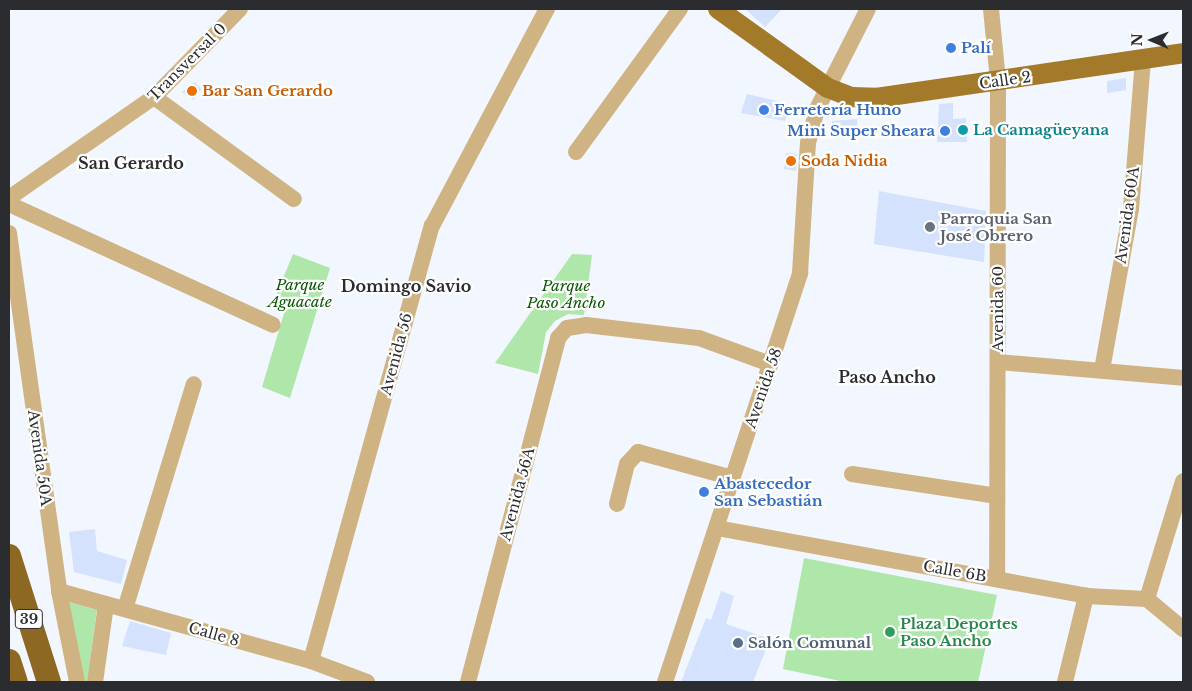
<!DOCTYPE html>
<meta charset="utf-8">
<style>
body{margin:0}
#map{position:relative;width:1192px;height:691px;overflow:hidden;background:#f2f6fe;font-family:"Libre Baskerville",serif}
div>[style]{position:absolute}
.green>*{inset:0;background:#afe6aa}
.building>*{inset:0;background:#d4e2fd}
.minor>*{height:16px;margin:-8px;padding:0 8px;transform-origin:8px;border-radius:8px;background:#cfb382}
.major>*{height:20px;margin:-10px;padding:0 10px;transform-origin:10px;border-radius:10px;background:#a37a29}
.highway>*{height:24px;margin:-12px;padding:0 12px;transform-origin:12px;border-radius:12px;background:#8c6823}
.dots>*{width:14px;height:14px;translate:-50% -50%;box-sizing:border-box;border:2px solid #fff;border-radius:50%}
span{translate:-50% -50%;white-space:nowrap;text-align:center;line-height:1.15;-webkit-text-stroke:4.5px #fff;paint-order:stroke}
.shield-label span{padding:1px 4px;background:#fff;border:1px solid;border-radius:4px;-webkit-text-stroke-width:0}
.shield-label{font-size:14px;color:#2b2c2f;font-weight:700}
.shop-label{font-size:15px;color:#366cbe;font-weight:700}
.left{translate:0 -50%;text-align:left}
.right{translate:-100% -50%;text-align:right}
.street-label{font-size:15px;color:#2b2c2f}
.food-label{font-size:15px;color:#c56008;font-weight:700}
.culture-label{font-size:15px;color:#0d838f;font-weight:700}
.worship-label{font-size:15px;color:#5b616d;font-weight:700}
.park-label{font-size:15px;color:#0a5706;font-style:italic}
.leisure-label{font-size:15px;color:#27864d;font-weight:700}
.service-label{font-size:15px;color:#4e5e75;font-weight:700}
.neighbourhood-label{font-size:16px;color:#2b2c2f;font-weight:700}
.frame{position:absolute;inset:0;border:10px solid #2b2c2f;pointer-events:none}
.north{position:absolute;left:1127px;top:15px;width:50px;height:50px;-webkit-text-stroke:4px #fff;paint-order:stroke;rotate:271deg;font-size:14px;font-weight:700;line-height:20px;text-align:center;color:#2b2c2f}
.north::after{content:'';display:block;margin:auto;width:18px;height:22px;background:#2b2c2f;clip-path:polygon(50% 0,100% 100%,50% 72%,0 100%)}
</style>
<div id="map">
<div class="green">
<i style="clip-path:polygon(293px 254px,330px 268px,290px 398px,262px 387px,285px 310px,272px 305px)"></i>
<i style="clip-path:polygon(572px 254px,592px 255px,584px 315px,568px 314px,555px 321px,546px 332px,538px 374px,495px 363px)"></i>
<i style="clip-path:polygon(804px 558px,997px 595px,978px 682px,845px 682px,783px 669px)"></i>
<i style="clip-path:polygon(68px 602px,97px 610px,87px 682px,83px 682px)"></i>
</div>
<div class="building">
<i style="clip-path:polygon(745px 9px,782px 9px,765px 27px)"></i>
<i style="clip-path:polygon(1126px 78px,1126px 90px,1107px 93px,1107px 81px)"></i>
<i style="clip-path:polygon(195px 82px,201px 89px,194px 100px,182px 92px)"></i>
<i style="clip-path:polygon(747px 94px,785px 103px,788px 113px,785px 121px,741px 113px)"></i>
<i style="clip-path:polygon(953px 103px,953px 119px,966px 118px,967px 142px,937px 142px,939px 104px)"></i>
<i style="clip-path:polygon(857px 119px,857px 133px,832px 133px,832px 121px)"></i>
<i style="clip-path:polygon(786px 153px,797px 154px,796px 171px,784px 169px)"></i>
<i style="clip-path:polygon(879px 191px,986px 211px,984px 262px,874px 244px)"></i>
<i style="clip-path:polygon(95px 529px,97px 551px,127px 560px,121px 584px,74px 572px,69px 532px)"></i>
<i style="clip-path:polygon(721px 591px,734px 596px,726px 624px,770px 639px,753px 682px,681px 682px,706px 618px,711px 620px)"></i>
<i style="clip-path:polygon(130px 621px,171px 633px,166px 655px,122px 646px)"></i>
</div>
<div class="minor">
<i style="left:991px;top:9px;width:72px;rotate:84.4deg"></i>
<i style="left:998px;top:81px;width:498px;rotate:90.1deg"></i>
<i style="left:154px;top:97px;width:173px;rotate:36.1deg"></i>
<i style="left:576px;top:152px;width:177px;rotate:-54deg"></i>
<i style="left:9px;top:198px;width:177px;rotate:-34.9deg"></i>
<i style="left:154px;top:97px;width:123px;rotate:-45.7deg"></i>
<i style="left:9px;top:204px;width:290px;rotate:24.6deg"></i>
<i style="left:9px;top:233px;width:361px;rotate:82deg"></i>
<i style="left:59px;top:591px;width:93px;rotate:78.8deg"></i>
<i style="left:998px;top:362px;width:186px;rotate:4.9deg"></i>
<i style="left:1102px;top:370px;width:164px;rotate:-79.8deg"></i>
<i style="left:1131px;top:209px;width:150px;rotate:-85.4deg"></i>
<i style="left:852px;top:474px;width:147px;rotate:8.6deg"></i>
<i style="left:617px;top:504px;width:41px;rotate:-76deg"></i>
<i style="left:627px;top:464px;width:16px;rotate:-47deg"></i>
<i style="left:638px;top:452px;width:98px;rotate:15.3deg"></i>
<i style="left:717px;top:528px;width:375px;rotate:10.4deg"></i>
<i style="left:1086px;top:596px;width:61px;rotate:2.8deg"></i>
<i style="left:1147px;top:599px;width:47px;rotate:39.8deg"></i>
<i style="left:59px;top:591px;width:262px;rotate:15.5deg"></i>
<i style="left:311px;top:661px;width:60px;rotate:20.6deg"></i>
<i style="left:1147px;top:599px;width:123px;rotate:-73deg"></i>
<i style="left:125px;top:609px;width:235px;rotate:-73deg"></i>
<i style="left:311px;top:661px;width:452px;rotate:-74.5deg"></i>
<i style="left:432px;top:226px;width:246px;rotate:-62.1deg"></i>
<i style="left:95px;top:682px;width:78px;rotate:-81.9deg"></i>
<i style="left:468px;top:682px;width:356px;rotate:-75.3deg"></i>
<i style="left:558px;top:338px;width:13px;rotate:-48deg"></i>
<i style="left:567px;top:328px;width:19px;rotate:-9deg"></i>
<i style="left:586px;top:325px;width:114px;rotate:6.6deg"></i>
<i style="left:699px;top:338px;width:76px;rotate:20.1deg"></i>
<i style="left:665px;top:682px;width:431px;rotate:-71.7deg"></i>
<i style="left:800px;top:273px;width:130px;rotate:-86.5deg"></i>
<i style="left:808px;top:143px;width:35px;rotate:-75deg"></i>
<i style="left:817px;top:109px;width:112px;rotate:-63deg"></i>
<i style="left:1065px;top:682px;width:89px;rotate:-76.3deg"></i>
</div>
<div class="major">
<i style="left:718px;top:9px;width:135px;rotate:35.7deg"></i>
<i style="left:828px;top:88px;width:26px;rotate:21deg"></i>
<i style="left:852px;top:97px;width:24px;rotate:2deg"></i>
<i style="left:876px;top:98px;width:310px;rotate:-8.3deg"></i>
</div>
<div class="highway">
<i style="left:9px;top:556px;width:132px;rotate:72.4deg"></i>
<i style="left:9px;top:661px;width:22px;rotate:72deg"></i>
</div>
<div class="dots">
<i style="left:951px;top:48px;background:#3f7fe0"></i>
<i style="left:192px;top:91px;background:#e8710a"></i>
<i style="left:764px;top:110px;background:#3f7fe0"></i>
<i style="left:963px;top:130px;background:#0f9aa8"></i>
<i style="left:945px;top:131px;background:#3f7fe0"></i>
<i style="left:791px;top:161px;background:#e8710a"></i>
<i style="left:930px;top:227px;background:#6b7280"></i>
<i style="left:704px;top:492px;background:#3f7fe0"></i>
<i style="left:890px;top:632px;background:#2e9e5b"></i>
<i style="left:738px;top:643px;background:#5c6f8a"></i>
</div>
<div class="shield-label">
<span style="left:29px;top:619px">39</span>
</div>
<div class="shop-label">
<span class="left" style="left:961px;top:48px">Palí</span>
<span class="left" style="left:774px;top:110px">Ferretería Huno</span>
<span class="right" style="left:935px;top:131px">Mini Super Sheara</span>
<span class="left" style="left:714px;top:492px">Abastecedor<br>San Sebastián</span>
</div>
<div class="street-label">
<span style="left:187px;top:62px;rotate:-45deg">Transversal 0</span>
<span style="left:1005px;top:80px;rotate:-8deg">Calle 2</span>
<span style="left:1127px;top:215px;rotate:-82deg">Avenida 60A</span>
<span style="left:998px;top:309px;rotate:-90deg">Avenida 60</span>
<span style="left:396px;top:354px;rotate:-75deg">Avenida 56</span>
<span style="left:763px;top:388px;rotate:-71deg">Avenida 58</span>
<span style="left:40px;top:458px;rotate:82deg">Avenida 50A</span>
<span style="left:517px;top:494px;rotate:-75deg">Avenida 56A</span>
<span style="left:955px;top:571px;rotate:10deg">Calle 6B</span>
<span style="left:214px;top:634px;rotate:16deg">Calle 8</span>
</div>
<div class="food-label">
<span class="left" style="left:202px;top:91px">Bar San Gerardo</span>
<span class="left" style="left:801px;top:161px">Soda Nidia</span>
</div>
<div class="culture-label">
<span class="left" style="left:973px;top:130px">La Camagüeyana</span>
</div>
<div class="worship-label">
<span class="left" style="left:940px;top:227px">Parroquia San<br>José Obrero</span>
</div>
<div class="park-label">
<span style="left:300px;top:293px">Parque<br>Aguacate</span>
<span style="left:566px;top:294px">Parque<br>Paso Ancho</span>
</div>
<div class="leisure-label">
<span class="left" style="left:900px;top:632px">Plaza Deportes<br>Paso Ancho</span>
</div>
<div class="service-label">
<span class="left" style="left:748px;top:643px">Salón Comunal</span>
</div>
<div class="neighbourhood-label">
<span style="left:131px;top:163px">San Gerardo</span>
<span style="left:406px;top:286px">Domingo Savio</span>
<span style="left:887px;top:377px">Paso Ancho</span>
</div>
<div class="frame"></div>
<div class="north">N</div>
</div>
